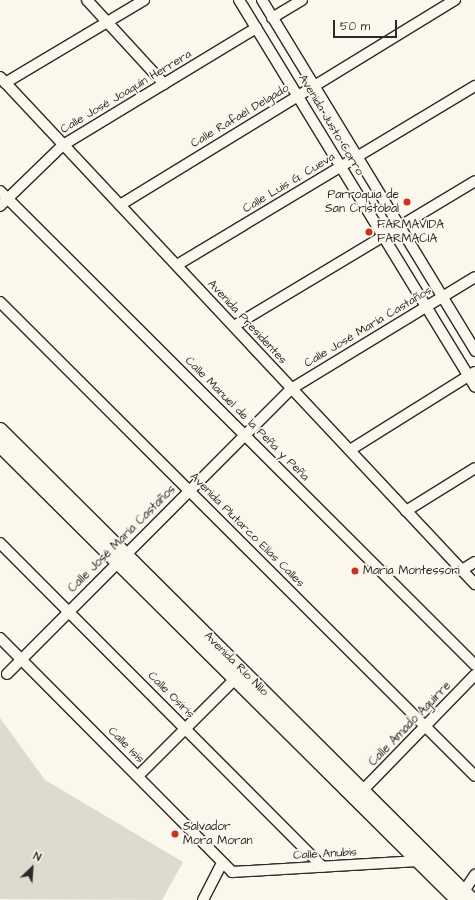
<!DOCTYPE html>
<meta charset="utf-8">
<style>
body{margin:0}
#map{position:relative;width:475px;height:900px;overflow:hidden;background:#fbf7ec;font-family:"Architects Daughter",sans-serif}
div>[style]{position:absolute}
.green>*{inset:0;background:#dddad0}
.roads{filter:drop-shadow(1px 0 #2b2b2b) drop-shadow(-1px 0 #2b2b2b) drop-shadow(0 1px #2b2b2b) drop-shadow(0 -1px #2b2b2b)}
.street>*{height:10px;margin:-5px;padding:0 5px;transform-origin:5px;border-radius:5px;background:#fbf7ec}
.secondary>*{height:14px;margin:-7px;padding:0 7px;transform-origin:7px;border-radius:7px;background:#fbf7ec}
.dots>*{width:11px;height:11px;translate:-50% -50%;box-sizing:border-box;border:2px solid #fbf7ec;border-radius:50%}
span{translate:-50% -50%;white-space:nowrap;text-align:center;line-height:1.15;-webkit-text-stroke:3.5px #fbf7ec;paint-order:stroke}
.street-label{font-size:12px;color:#2b2b2b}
.poi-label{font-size:12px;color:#2b2b2b}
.right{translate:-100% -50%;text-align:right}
.left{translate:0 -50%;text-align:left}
.north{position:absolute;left:12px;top:848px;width:40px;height:40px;-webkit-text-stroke:3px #fbf7ec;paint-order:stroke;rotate:25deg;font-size:11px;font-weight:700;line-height:16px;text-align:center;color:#2b2b2b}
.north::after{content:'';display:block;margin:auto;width:14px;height:18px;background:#2b2b2b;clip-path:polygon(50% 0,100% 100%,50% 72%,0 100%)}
.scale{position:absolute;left:333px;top:20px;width:64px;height:18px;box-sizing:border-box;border:2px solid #2b2b2b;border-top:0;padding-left:5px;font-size:12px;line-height:14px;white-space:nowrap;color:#2b2b2b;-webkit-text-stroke:3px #fbf7ec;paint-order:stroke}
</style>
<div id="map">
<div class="green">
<i style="clip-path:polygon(0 718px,45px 780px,183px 862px,162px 900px,0 899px)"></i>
</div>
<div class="roads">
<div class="street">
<i style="left:87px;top:0;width:114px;rotate:47.5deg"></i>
<i style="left:239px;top:0;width:453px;rotate:58.6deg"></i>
<i style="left:262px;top:0;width:411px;rotate:58.7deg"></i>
<i style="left:272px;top:18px;width:35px;rotate:-31deg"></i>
<i style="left:0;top:77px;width:695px;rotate:46.87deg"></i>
<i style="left:5px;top:83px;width:162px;rotate:-30.8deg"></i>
<i style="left:0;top:191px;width:671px;rotate:44.94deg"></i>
<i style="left:120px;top:205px;width:393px;rotate:-31.5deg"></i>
<i style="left:0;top:206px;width:88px;rotate:-44.1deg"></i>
<i style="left:63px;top:145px;width:226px;rotate:-31.2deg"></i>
<i style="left:177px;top:265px;width:348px;rotate:-31deg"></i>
<i style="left:0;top:302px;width:671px;rotate:44.94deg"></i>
<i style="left:234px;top:326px;width:281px;rotate:-31deg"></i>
<i style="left:350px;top:450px;width:147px;rotate:-32deg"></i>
<i style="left:406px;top:511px;width:81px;rotate:-31.9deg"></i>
<i style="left:0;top:543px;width:457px;rotate:45.1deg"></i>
<i style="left:462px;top:570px;width:15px;rotate:-32deg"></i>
<i style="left:0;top:638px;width:330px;rotate:45.2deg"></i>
<i style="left:232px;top:872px;width:187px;rotate:-3.4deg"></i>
<i style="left:7px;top:674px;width:402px;rotate:-45.1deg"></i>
<i style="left:291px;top:389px;width:215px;rotate:-31.3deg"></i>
<i style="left:138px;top:776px;width:137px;rotate:-45deg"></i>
<i style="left:363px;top:790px;width:161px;rotate:-45.8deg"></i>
<i style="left:460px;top:897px;width:27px;rotate:-56deg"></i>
<i style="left:203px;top:900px;width:42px;rotate:-62.8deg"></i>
</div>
<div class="secondary">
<i style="left:0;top:430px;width:666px;rotate:44.88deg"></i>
<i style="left:0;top:445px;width:646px;rotate:44.81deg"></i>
</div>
</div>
<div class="dots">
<i style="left:407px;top:202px;background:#c8321e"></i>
<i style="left:369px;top:232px;background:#c8321e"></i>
<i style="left:355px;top:571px;background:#c8321e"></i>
<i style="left:175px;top:834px;background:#c8321e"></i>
</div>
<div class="street-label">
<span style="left:126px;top:92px;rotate:-31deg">Calle José Joaquín Herrera</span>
<span style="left:240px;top:116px;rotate:-31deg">Calle Rafaél Delgado</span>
<span style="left:331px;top:125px;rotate:59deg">Avenida Justo Corro</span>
<span style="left:289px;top:183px;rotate:-31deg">Calle Luis G. Cueva</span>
<span style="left:247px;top:322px;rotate:47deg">Avenida Presidentes</span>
<span style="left:368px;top:327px;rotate:-31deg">Calle José María Castaños</span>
<span style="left:247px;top:419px;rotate:45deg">Calle Manuel de la Peña y Peña</span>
<span style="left:247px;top:530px;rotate:45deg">Avenida Plutarco Elías Calles</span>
<span style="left:122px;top:539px;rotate:-45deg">Calle José María Castaños</span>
<span style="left:236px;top:664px;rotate:45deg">Avenida Río Nilo</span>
<span style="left:171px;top:695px;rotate:45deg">Calle Osiris</span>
<span style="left:410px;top:724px;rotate:-46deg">Calle Amado Aguirre</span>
<span style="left:126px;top:745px;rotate:45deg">Calle Isis</span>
<span style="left:325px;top:854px;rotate:-3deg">Calle Anubis</span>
</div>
<div class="poi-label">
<span class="right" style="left:399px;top:202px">Parroquia de<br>San Cristóbal</span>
<span class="left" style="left:377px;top:232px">FARMAVIDA<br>FARMACIA</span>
<span class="left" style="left:363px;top:571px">Maria Montessori</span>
<span class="left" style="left:183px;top:834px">Salvador<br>Mora Moran</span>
</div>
<div class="north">N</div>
<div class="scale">50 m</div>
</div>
